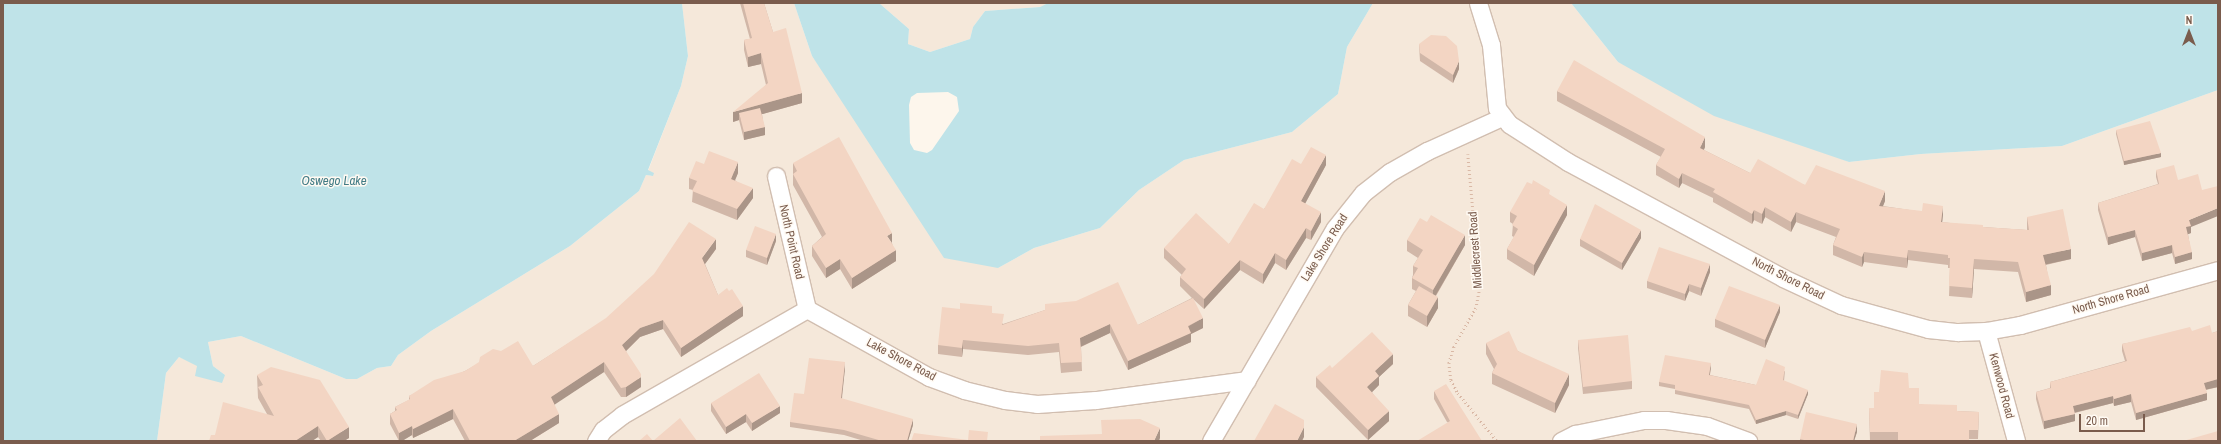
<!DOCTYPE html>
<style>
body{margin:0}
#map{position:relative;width:2221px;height:444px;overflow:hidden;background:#fdf6ec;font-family:"Archivo Narrow",sans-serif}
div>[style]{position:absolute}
.residential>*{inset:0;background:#f5e8da}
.water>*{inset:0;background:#bfe3e8}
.path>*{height:2.5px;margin-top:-1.25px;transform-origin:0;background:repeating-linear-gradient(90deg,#d9b8a5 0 1px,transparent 0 4px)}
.roads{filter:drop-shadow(1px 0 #d1beb0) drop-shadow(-1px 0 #d1beb0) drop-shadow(0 1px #d1beb0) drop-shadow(0 -1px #d1beb0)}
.street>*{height:17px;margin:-8.5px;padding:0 8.5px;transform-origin:8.5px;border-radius:8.5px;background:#fff}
.wall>*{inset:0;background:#d1b7a8}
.shaded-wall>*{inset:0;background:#aa9588}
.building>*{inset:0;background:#f3d5c3}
span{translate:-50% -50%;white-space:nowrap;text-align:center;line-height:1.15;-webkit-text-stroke:3px #fffaf3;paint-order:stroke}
.street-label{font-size:12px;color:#7a5c4d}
.water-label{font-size:13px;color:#437c86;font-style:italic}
.frame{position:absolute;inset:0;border:4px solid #7a5c4d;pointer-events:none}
.north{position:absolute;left:2169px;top:12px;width:40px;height:40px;-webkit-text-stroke:3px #fffaf3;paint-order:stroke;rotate:0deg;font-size:11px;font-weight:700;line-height:16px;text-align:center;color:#7a5c4d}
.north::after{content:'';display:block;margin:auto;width:14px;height:18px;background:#7a5c4d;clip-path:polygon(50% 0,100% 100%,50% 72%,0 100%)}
.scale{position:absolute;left:2079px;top:414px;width:66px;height:18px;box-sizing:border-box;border:2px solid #7a5c4d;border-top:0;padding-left:5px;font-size:12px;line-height:14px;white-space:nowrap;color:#7a5c4d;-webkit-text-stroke:3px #fffaf3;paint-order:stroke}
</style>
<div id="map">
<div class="residential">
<i style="clip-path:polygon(682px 3px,794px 3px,812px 56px,855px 118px,998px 268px,1034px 248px,1100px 228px,1139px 190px,1184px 160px,1292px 132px,1338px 94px,1347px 47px,1373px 3px,1571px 3px,1618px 62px,1849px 162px,1921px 154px,2062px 146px,2218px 90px,2218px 441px,157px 441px,166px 373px,179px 357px,225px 375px,213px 366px,208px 342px,241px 336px,346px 379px,357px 379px,377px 368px,391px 366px,398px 355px,431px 331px,570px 246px,639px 191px,646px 175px,652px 176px,648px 171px,681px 86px,688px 56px)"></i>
<i style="clip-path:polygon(879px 3px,1048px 3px,1040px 7px,985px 11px,973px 27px,970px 39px,930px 52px,908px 44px,909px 29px)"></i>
</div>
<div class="water">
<i style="clip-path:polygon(3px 3px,682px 3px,688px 56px,681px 86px,648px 170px,654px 173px,653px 176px,646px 175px,639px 191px,570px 246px,431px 331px,398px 355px,391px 366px,377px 368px,357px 379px,346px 379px,241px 336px,208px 342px,213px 366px,225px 375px,222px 383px,195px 376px,197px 366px,179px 357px,166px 373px,157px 441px,3px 441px)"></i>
<i style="clip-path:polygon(evenodd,794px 3px,879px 3px,909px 29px,908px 44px,930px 52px,970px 39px,973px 27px,985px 11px,1040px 7px,1048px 3px,1373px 3px,1347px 47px,1338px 94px,1292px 132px,1184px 160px,1139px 190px,1100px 228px,1034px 248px,998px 268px,944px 258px,812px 56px,794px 3px,948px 92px,957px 97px,959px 111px,932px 150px,927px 153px,914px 150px,910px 143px,909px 105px,911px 97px,917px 93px,948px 92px)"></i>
<i style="clip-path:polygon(1571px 3px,2218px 3px,2218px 90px,2062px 146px,1921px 154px,1849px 162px,1714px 116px,1618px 62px)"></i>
</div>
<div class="path">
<i style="left:1468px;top:154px;width:135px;rotate:84.9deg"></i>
<i style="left:1480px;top:288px;width:20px;rotate:101deg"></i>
<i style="left:1476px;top:308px;width:45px;rotate:119.4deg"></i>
<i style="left:1454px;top:347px;width:17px;rotate:107deg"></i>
<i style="left:1449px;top:363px;width:17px;rotate:83deg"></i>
<i style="left:1451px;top:380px;width:15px;rotate:62deg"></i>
<i style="left:1458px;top:393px;width:62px;rotate:50.9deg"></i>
</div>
<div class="roads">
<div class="street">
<i style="left:1478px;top:3px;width:44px;rotate:72.8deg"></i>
<i style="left:1491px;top:45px;width:63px;rotate:84.6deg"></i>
<i style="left:1497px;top:108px;width:20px;rotate:53deg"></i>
<i style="left:1509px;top:124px;width:70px;rotate:32.8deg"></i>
<i style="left:1568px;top:162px;width:244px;rotate:28.3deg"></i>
<i style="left:1783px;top:278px;width:64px;rotate:25deg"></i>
<i style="left:1841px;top:305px;width:90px;rotate:15.4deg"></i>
<i style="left:1928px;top:329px;width:30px;rotate:6deg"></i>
<i style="left:1958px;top:332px;width:28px;rotate:-2deg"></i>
<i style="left:1986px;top:331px;width:35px;rotate:-10deg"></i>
<i style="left:2020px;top:325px;width:205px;rotate:-15.5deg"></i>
<i style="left:776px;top:176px;width:137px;rotate:76.9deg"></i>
<i style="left:1986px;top:331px;width:114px;rotate:74.7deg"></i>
<i style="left:596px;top:441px;width:13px;rotate:-58deg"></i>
<i style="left:603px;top:430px;width:24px;rotate:-38deg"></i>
<i style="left:622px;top:415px;width:213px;rotate:-29.8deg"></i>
<i style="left:807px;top:309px;width:140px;rotate:29.1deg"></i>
<i style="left:929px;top:377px;width:37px;rotate:20deg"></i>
<i style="left:964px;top:390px;width:42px;rotate:13.7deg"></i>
<i style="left:1005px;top:400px;width:32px;rotate:7deg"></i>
<i style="left:1037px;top:404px;width:59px;rotate:-3.9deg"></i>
<i style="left:1096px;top:400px;width:152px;rotate:-7.5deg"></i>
<i style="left:1211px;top:441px;width:246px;rotate:-59.8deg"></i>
<i style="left:1335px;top:228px;width:45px;rotate:-51.3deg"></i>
<i style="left:1363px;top:193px;width:34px;rotate:-38deg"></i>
<i style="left:1390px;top:172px;width:43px;rotate:-29.6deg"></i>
<i style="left:1427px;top:151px;width:82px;rotate:-24.4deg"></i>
<i style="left:1561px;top:441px;width:16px;rotate:-27deg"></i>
<i style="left:1575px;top:434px;width:70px;rotate:-11.5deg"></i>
<i style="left:1644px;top:420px;width:22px"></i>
<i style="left:1666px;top:420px;width:41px;rotate:8.3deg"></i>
<i style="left:1707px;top:426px;width:44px;rotate:20.1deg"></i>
</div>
</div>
<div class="wall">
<i style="clip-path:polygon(740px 3px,764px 3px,773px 32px,802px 103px,762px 114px,765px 135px,744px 140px,739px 120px,733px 122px,766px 85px,761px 64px,748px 67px,744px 50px,744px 40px,750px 39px)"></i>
<i style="clip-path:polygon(1419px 44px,1459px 69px,1453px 83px,1420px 61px)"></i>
<i style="clip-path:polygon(1557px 91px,1705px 147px,1704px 150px,1750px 173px,1805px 185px,1885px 201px,1883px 206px,1943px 215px,1942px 222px,1983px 227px,2027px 230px,2027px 217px,2071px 259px,2046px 265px,2051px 295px,2026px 302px,2018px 272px,1974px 269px,1972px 298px,1949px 296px,1950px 268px,1948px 268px,1948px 265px,1908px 260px,1907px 268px,1864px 262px,1862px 267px,1833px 255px,1833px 245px,1836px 237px,1796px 222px,1791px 232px,1765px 217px,1762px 224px,1754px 220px,1752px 224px,1713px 202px,1713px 198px,1682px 183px,1679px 188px,1656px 175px,1656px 165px,1661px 157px,1557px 101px)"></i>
<i style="clip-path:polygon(2116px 130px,2161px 157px,2124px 165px,2116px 134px)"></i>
<i style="clip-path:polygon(793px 163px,892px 243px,896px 261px,852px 289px,840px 269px,826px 278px,812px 256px,812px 246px,822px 237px,793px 185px)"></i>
<i style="clip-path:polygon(704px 164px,738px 173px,735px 180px,753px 198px,737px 220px,692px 202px,693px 190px,689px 189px,689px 178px)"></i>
<i style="clip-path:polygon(1301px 164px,1326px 165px,1305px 204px,1321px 222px,1311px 240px,1306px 238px,1286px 270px,1275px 263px,1263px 284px,1240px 270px,1204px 309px,1193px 299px,1203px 328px,1191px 334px,1191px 342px,1128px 370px,1110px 333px,1081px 347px,1082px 371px,1061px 373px,1059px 352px,1028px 355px,963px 349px,962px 357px,938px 354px,938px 345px,960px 309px,992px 313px,1003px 324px,1045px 310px,1045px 304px,1138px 325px,1192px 298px,1180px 286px,1180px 277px,1182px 275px,1164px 258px,1164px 248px,1229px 244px,1264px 209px)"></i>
<i style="clip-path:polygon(2156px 170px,2191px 227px,2191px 233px,2188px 234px,2192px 259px,2175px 264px,2172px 253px,2142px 261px,2135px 237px,2108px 245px,2098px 210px,2098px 203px,2158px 184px,2156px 177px)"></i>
<i style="clip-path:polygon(1550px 195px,1567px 215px,1534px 276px,1507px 259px,1507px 249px,1514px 237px,1512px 236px,1513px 224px,1510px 222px,1510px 212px)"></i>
<i style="clip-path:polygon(1641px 238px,1622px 270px,1580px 246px,1580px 239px)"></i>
<i style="clip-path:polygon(1407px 240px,1465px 245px,1436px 296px,1438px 308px,1427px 327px,1408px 316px,1408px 305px,1416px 291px,1412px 289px,1412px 278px,1413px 275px,1413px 266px,1418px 258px,1407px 251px)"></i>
<i style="clip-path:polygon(776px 241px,767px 265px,746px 257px,746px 250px)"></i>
<i style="clip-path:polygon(716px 249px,705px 264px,718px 295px,743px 316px,681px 357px,663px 329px,640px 337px,626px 351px,641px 387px,626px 397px,621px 397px,604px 372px,554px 404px,559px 423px,530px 441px,465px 441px,453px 419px,413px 438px,412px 435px,402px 441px,399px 441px,390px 424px,390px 414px,395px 411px,395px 407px,409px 400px,409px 396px,465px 371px,501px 351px,533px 366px)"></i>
<i style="clip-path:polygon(1710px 272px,1701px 296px,1689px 291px,1685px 301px,1647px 288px,1647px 281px)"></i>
<i style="clip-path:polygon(1780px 312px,1765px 348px,1715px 327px,1715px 319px)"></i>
<i style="clip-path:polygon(2192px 331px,2212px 333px,2218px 331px,2218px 387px,2206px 390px,2207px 400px,2136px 420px,2131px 402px,2114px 406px,2113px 403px,2075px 413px,2075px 421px,2044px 429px,2036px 399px,2036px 392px,2050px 388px,2050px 382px,2125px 361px,2122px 351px,2122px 344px)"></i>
<i style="clip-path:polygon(1578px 340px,1632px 381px,1632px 389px,1583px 394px,1578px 348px)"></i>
<i style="clip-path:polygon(1486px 343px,1518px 351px,1569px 385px,1555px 413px,1492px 384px,1492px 373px,1494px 369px,1486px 354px)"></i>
<i style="clip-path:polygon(1393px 364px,1379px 377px,1379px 385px,1372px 392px,1389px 421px,1368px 440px,1316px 387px,1316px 377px,1332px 368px)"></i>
<i style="clip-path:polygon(1711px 367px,1710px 375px,1756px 385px,1785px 371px,1784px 381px,1808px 394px,1798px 419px,1786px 415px,1756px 424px,1749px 409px,1675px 394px,1675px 389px,1659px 386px,1659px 382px)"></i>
<i style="clip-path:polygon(845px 368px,842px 399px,913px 425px,908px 441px,864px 441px,844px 435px,790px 427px,790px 422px,804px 394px)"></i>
<i style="clip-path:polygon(257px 375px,349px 438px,344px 441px,321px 441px,318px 437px,312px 441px,209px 441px,215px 435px,267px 414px,258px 398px)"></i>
<i style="clip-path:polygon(1909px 388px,1919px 404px,1957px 411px,1979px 412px,1978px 439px,1969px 439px,1969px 441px,1870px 441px,1869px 408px,1874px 408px,1879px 392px)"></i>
<i style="clip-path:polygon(1434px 391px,1482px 441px,1447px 422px,1434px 399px)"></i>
<i style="clip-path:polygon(711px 403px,780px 413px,752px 431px,746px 422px,726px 434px,711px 411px)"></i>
<i style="clip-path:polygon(1857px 432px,1854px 441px,1800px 441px,1800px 439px)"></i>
</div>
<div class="shaded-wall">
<i style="clip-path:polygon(761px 53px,761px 64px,748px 67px,748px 57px)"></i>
<i style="clip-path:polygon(1459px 61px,1459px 69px,1453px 83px,1453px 75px)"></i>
<i style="clip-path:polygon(802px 93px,802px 103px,741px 120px,739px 113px,739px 120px,733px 122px,733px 112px)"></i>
<i style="clip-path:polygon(765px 127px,765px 135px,744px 140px,744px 132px)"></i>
<i style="clip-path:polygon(1705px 137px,1705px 147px,1700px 158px,1700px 148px)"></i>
<i style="clip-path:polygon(2161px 153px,2161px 157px,2124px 165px,2124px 161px)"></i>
<i style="clip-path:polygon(1326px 155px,1326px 165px,1301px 211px,1301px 201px)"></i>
<i style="clip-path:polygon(738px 162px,738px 173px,731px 190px,731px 179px)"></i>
<i style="clip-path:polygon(1682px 173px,1682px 183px,1679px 188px,1679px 179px)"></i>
<i style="clip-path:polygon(753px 188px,753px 198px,737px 220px,737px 209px)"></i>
<i style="clip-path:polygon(1885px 191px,1885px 201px,1879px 216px,1879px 206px)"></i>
<i style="clip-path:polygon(1567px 205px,1567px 215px,1534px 276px,1534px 265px)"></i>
<i style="clip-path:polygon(1943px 206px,1943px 215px,1941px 232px,1941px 222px)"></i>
<i style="clip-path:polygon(1765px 207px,1765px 217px,1762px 224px,1762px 214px)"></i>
<i style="clip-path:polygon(2218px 208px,2218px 216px,2191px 227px,2191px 233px,2186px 235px,2186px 227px,2189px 220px)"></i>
<i style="clip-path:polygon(1754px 210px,1754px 220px,1752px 224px,1752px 214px)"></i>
<i style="clip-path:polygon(1321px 212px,1321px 222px,1311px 240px,1311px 231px)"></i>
<i style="clip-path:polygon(1796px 212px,1796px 222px,1791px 232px,1791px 222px)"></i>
<i style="clip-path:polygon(1306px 228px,1306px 238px,1286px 270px,1286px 260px)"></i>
<i style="clip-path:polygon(1641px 230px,1641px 238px,1622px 270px,1622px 263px)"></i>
<i style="clip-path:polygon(2135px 230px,2135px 237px,2108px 245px,2108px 237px)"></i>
<i style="clip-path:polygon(892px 233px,892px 243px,887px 236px)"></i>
<i style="clip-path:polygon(776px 234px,776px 241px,767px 265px,767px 258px)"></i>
<i style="clip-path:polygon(1465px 235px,1465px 245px,1433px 300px,1433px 290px)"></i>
<i style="clip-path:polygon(716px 239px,716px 249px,702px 268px,702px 258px)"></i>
<i style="clip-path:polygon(2172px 245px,2172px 253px,2142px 261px,2142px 253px)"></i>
<i style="clip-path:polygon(2071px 249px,2071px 259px,2043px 265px,2043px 255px)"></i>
<i style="clip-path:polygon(896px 250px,896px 261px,852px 289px,852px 278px)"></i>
<i style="clip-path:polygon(1908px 250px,1908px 260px,1907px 268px,1907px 258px)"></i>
<i style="clip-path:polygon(1864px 252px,1864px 262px,1862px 267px,1862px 257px)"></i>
<i style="clip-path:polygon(2192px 252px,2192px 259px,2175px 264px,2175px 257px)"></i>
<i style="clip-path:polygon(1275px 253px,1275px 263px,1263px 284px,1263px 274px)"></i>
<i style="clip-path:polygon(840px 259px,840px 269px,826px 278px,826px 268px)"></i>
<i style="clip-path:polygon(1974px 259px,1974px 269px,1972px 298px,1972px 288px)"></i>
<i style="clip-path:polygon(1240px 260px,1240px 270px,1204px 309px,1204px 299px)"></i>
<i style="clip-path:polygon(1710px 264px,1710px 272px,1701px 296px,1701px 288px)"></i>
<i style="clip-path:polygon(1689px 284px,1689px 291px,1685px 301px,1685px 294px)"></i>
<i style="clip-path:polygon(2051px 285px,2051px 295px,2026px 302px,2026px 292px)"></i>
<i style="clip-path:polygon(1438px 297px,1438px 308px,1427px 327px,1427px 316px)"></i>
<i style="clip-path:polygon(1780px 305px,1780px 312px,1765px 348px,1765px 340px)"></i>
<i style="clip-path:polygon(743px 306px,743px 316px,681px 357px,681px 348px)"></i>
<i style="clip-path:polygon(1203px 318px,1203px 328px,1191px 334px,1191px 342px,1128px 370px,1128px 361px)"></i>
<i style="clip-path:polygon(663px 320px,663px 329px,640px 337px,622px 355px,622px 345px,640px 328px)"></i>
<i style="clip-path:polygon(1110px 324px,1110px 333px,1080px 347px,1080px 338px)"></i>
<i style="clip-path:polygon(963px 340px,963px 349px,962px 357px,962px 348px)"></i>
<i style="clip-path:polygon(1393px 354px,1393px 364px,1379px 377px,1379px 385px,1367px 397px,1367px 387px,1375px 371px)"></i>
<i style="clip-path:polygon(604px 362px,604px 372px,551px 407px,551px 397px)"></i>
<i style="clip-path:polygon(845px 362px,845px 368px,841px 404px,841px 398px)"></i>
<i style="clip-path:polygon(1711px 363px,1711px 367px,1709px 379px,1709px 375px)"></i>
<i style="clip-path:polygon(1569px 374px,1569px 385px,1555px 413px,1555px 403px)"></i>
<i style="clip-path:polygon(641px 377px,641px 387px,626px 397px,626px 387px)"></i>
<i style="clip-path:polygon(2218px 379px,2218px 387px,2204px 390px,2204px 383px)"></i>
<i style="clip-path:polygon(1808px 390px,1808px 394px,1798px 419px,1798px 415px)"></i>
<i style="clip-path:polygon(2207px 393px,2207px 400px,2136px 420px,2136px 413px)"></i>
<i style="clip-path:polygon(2131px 394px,2131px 402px,2114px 406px,2114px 399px)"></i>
<i style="clip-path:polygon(2113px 396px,2113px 403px,2073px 413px,2073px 406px)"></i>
<i style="clip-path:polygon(780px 406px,780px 413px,752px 431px,752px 423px)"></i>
<i style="clip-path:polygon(453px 409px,453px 419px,413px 438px,413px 429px)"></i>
<i style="clip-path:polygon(1389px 411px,1389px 421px,1368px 440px,1368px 430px)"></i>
<i style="clip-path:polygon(1786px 411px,1786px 415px,1756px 424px,1756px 420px)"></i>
<i style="clip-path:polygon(559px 414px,559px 423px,530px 441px,514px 441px)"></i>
<i style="clip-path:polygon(746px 414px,746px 422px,726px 434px,726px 427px)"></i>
<i style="clip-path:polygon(2075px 414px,2075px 421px,2044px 429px,2044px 421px)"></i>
<i style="clip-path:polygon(913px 419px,913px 425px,908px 441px,907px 441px)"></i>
<i style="clip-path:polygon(1857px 424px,1857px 432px,1854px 441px,1853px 441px)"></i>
<i style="clip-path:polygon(318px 426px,318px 437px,312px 441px,295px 441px)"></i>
<i style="clip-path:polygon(412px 426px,412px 435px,402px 441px,399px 441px,399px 433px)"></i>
<i style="clip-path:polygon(349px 427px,349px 438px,344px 441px,327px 441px)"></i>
<i style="clip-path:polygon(1304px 427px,1304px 437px,1302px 441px,1297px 441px)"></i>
<i style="clip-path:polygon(1160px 428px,1160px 438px,1159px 441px,1154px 441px)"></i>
</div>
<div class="building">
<i style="clip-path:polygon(743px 3px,764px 3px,773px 32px,786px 28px,802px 93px,733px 112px,768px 83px,761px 53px,748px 57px,744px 40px,752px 38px)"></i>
<i style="clip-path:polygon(1431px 35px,1446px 36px,1457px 46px,1459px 61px,1453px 75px,1420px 53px,1419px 44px)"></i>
<i style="clip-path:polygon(1574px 60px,1705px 137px,1700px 148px,1750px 173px,1758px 159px,1805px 185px,1816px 165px,1885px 191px,1879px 206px,1922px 211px,1923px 203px,1943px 206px,1941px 222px,1983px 225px,1983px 227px,2029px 230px,2027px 217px,2063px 209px,2071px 249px,2043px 255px,2051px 285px,2026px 292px,2018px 262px,1974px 259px,1972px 288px,1949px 286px,1950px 258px,1948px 258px,1948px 255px,1908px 250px,1907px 258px,1864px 252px,1862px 257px,1833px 245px,1840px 229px,1796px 212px,1791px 222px,1765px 207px,1762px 214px,1754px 210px,1752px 214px,1713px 192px,1715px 189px,1682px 173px,1679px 179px,1656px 165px,1665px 149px,1557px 91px)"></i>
<i style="clip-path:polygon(760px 108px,765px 127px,744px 132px,739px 113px)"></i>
<i style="clip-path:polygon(2150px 121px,2161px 153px,2124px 161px,2116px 130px)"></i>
<i style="clip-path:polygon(839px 137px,892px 233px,887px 236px,896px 250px,852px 278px,840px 259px,826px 268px,812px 246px,826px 234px,793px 174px,797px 171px,793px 163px)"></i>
<i style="clip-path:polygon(1311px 147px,1326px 155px,1301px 201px,1321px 212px,1311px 231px,1306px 228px,1286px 260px,1275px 253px,1263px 274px,1240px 260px,1204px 299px,1180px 277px,1186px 269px,1164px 248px,1196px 213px,1229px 244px,1254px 203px,1264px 209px,1292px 159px,1301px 164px)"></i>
<i style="clip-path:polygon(709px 151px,738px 162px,731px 179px,753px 188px,737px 209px,692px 191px,697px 181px,689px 178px,696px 161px,704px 164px)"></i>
<i style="clip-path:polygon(2174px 165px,2178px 180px,2198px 174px,2202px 190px,2218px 186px,2218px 208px,2189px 220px,2191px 226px,2186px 227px,2192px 252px,2175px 257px,2172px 245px,2142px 253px,2135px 230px,2108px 237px,2098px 203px,2159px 184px,2156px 170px)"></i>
<i style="clip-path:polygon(1533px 180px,1550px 190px,1549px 194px,1567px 205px,1534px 265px,1507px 249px,1518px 229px,1512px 225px,1517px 216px,1510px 212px,1527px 182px,1532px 184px)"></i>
<i style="clip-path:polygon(1595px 204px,1641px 230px,1622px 263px,1580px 239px)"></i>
<i style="clip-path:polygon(1431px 215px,1465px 235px,1433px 290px,1412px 278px,1418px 268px,1413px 266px,1423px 250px,1407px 240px,1420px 218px,1427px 222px)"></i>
<i style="clip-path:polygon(689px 222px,716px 239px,702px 258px,718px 295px,727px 288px,729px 291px,732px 289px,743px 306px,681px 348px,663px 320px,640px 328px,622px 345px,641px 374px,641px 377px,626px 387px,621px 388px,604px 362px,551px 397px,559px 414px,514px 441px,504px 441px,503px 440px,501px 441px,470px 441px,453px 409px,413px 429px,412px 426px,399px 433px,390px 414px,397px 410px,395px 407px,410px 399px,409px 396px,434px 380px,465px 371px,479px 362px,480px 357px,493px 349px,501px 351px,518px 341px,533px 366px,606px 318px,654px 274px)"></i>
<i style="clip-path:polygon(755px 226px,776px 234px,767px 258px,746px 250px)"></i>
<i style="clip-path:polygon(1659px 247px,1710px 264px,1701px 288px,1689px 284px,1685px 294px,1647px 281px)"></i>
<i style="clip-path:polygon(1118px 282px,1138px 325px,1193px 298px,1203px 318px,1188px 326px,1191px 333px,1128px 361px,1110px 324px,1080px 338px,1082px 362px,1061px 363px,1059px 343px,1028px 346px,963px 340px,962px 348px,938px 345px,942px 307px,960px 309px,960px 303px,992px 306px,992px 313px,1004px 314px,1002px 325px,1045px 310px,1045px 304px,1076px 301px)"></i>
<i style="clip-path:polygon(1419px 286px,1438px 297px,1427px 316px,1408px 305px)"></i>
<i style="clip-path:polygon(1729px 286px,1780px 305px,1765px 340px,1715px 319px)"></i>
<i style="clip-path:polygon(2210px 325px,2212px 333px,2218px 331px,2218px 379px,2204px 383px,2207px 393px,2136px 413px,2131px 394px,2114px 399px,2113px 396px,2073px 406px,2075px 414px,2044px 421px,2036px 392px,2051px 388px,2050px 382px,2127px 361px,2122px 344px,2190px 327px,2192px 331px)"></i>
<i style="clip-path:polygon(1509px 331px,1518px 351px,1569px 374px,1555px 403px,1492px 373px,1497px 364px,1486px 343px)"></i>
<i style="clip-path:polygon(1372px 332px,1393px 354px,1375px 371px,1379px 376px,1367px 387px,1389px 411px,1368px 430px,1316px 377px,1330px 365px,1332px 368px)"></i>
<i style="clip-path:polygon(1628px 335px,1632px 381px,1583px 387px,1578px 340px)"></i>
<i style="clip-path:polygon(1665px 355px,1711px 363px,1709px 375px,1756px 385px,1766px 359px,1785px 367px,1783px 380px,1808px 390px,1798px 415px,1786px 411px,1756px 420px,1749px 405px,1675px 390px,1675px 385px,1659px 382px)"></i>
<i style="clip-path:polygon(809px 358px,845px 362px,841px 398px,913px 419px,907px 441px,882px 441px,844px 430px,790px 422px,794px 393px,804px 394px)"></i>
<i style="clip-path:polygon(271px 367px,320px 380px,349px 427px,327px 441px,318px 426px,295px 441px,209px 441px,211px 435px,215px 435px,223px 402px,274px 416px,258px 387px,263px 385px,257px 375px)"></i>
<i style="clip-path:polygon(1881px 370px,1908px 373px,1909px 388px,1919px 388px,1919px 404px,1957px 405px,1957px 411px,1979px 412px,1978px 430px,1969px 430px,1969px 441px,1898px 441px,1898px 432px,1870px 432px,1869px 408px,1874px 408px,1874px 392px,1879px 392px)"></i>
<i style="clip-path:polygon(759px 373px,780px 406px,752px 423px,746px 414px,726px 427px,711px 403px)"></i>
<i style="clip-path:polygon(1446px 384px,1482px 441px,1417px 441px,1450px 421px,1434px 391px)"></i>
<i style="clip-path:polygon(1275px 404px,1304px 420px,1304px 427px,1297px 441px,1254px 441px)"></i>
<i style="clip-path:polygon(1806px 412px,1857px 424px,1853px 441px,1808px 441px,1800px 439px)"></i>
<i style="clip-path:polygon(680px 418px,697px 441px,639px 441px,647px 434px,653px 441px)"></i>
<i style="clip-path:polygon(1140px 419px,1160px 428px,1154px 441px,1040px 441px,1040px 436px,1102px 434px,1101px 420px)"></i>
<i style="clip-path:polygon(969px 430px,988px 432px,987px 441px,911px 441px,914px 433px,968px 440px)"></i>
<i style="clip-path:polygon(2218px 431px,2218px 441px,2183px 441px)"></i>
</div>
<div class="street-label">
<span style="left:791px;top:242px;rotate:77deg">North Point Road</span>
<span style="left:1325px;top:248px;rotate:-58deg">Lake Shore Road</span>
<span style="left:1476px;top:250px;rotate:-94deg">Middlecrest Road</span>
<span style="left:1788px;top:279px;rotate:27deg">North Shore Road</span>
<span style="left:2111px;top:300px;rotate:-16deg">North Shore Road</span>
<span style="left:901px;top:360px;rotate:28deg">Lake Shore Road</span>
<span style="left:2001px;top:386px;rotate:75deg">Kenwood Road</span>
</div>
<div class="water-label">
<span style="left:334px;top:181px">Oswego Lake</span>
</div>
<div class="frame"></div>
<div class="north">N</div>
<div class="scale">20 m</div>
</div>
